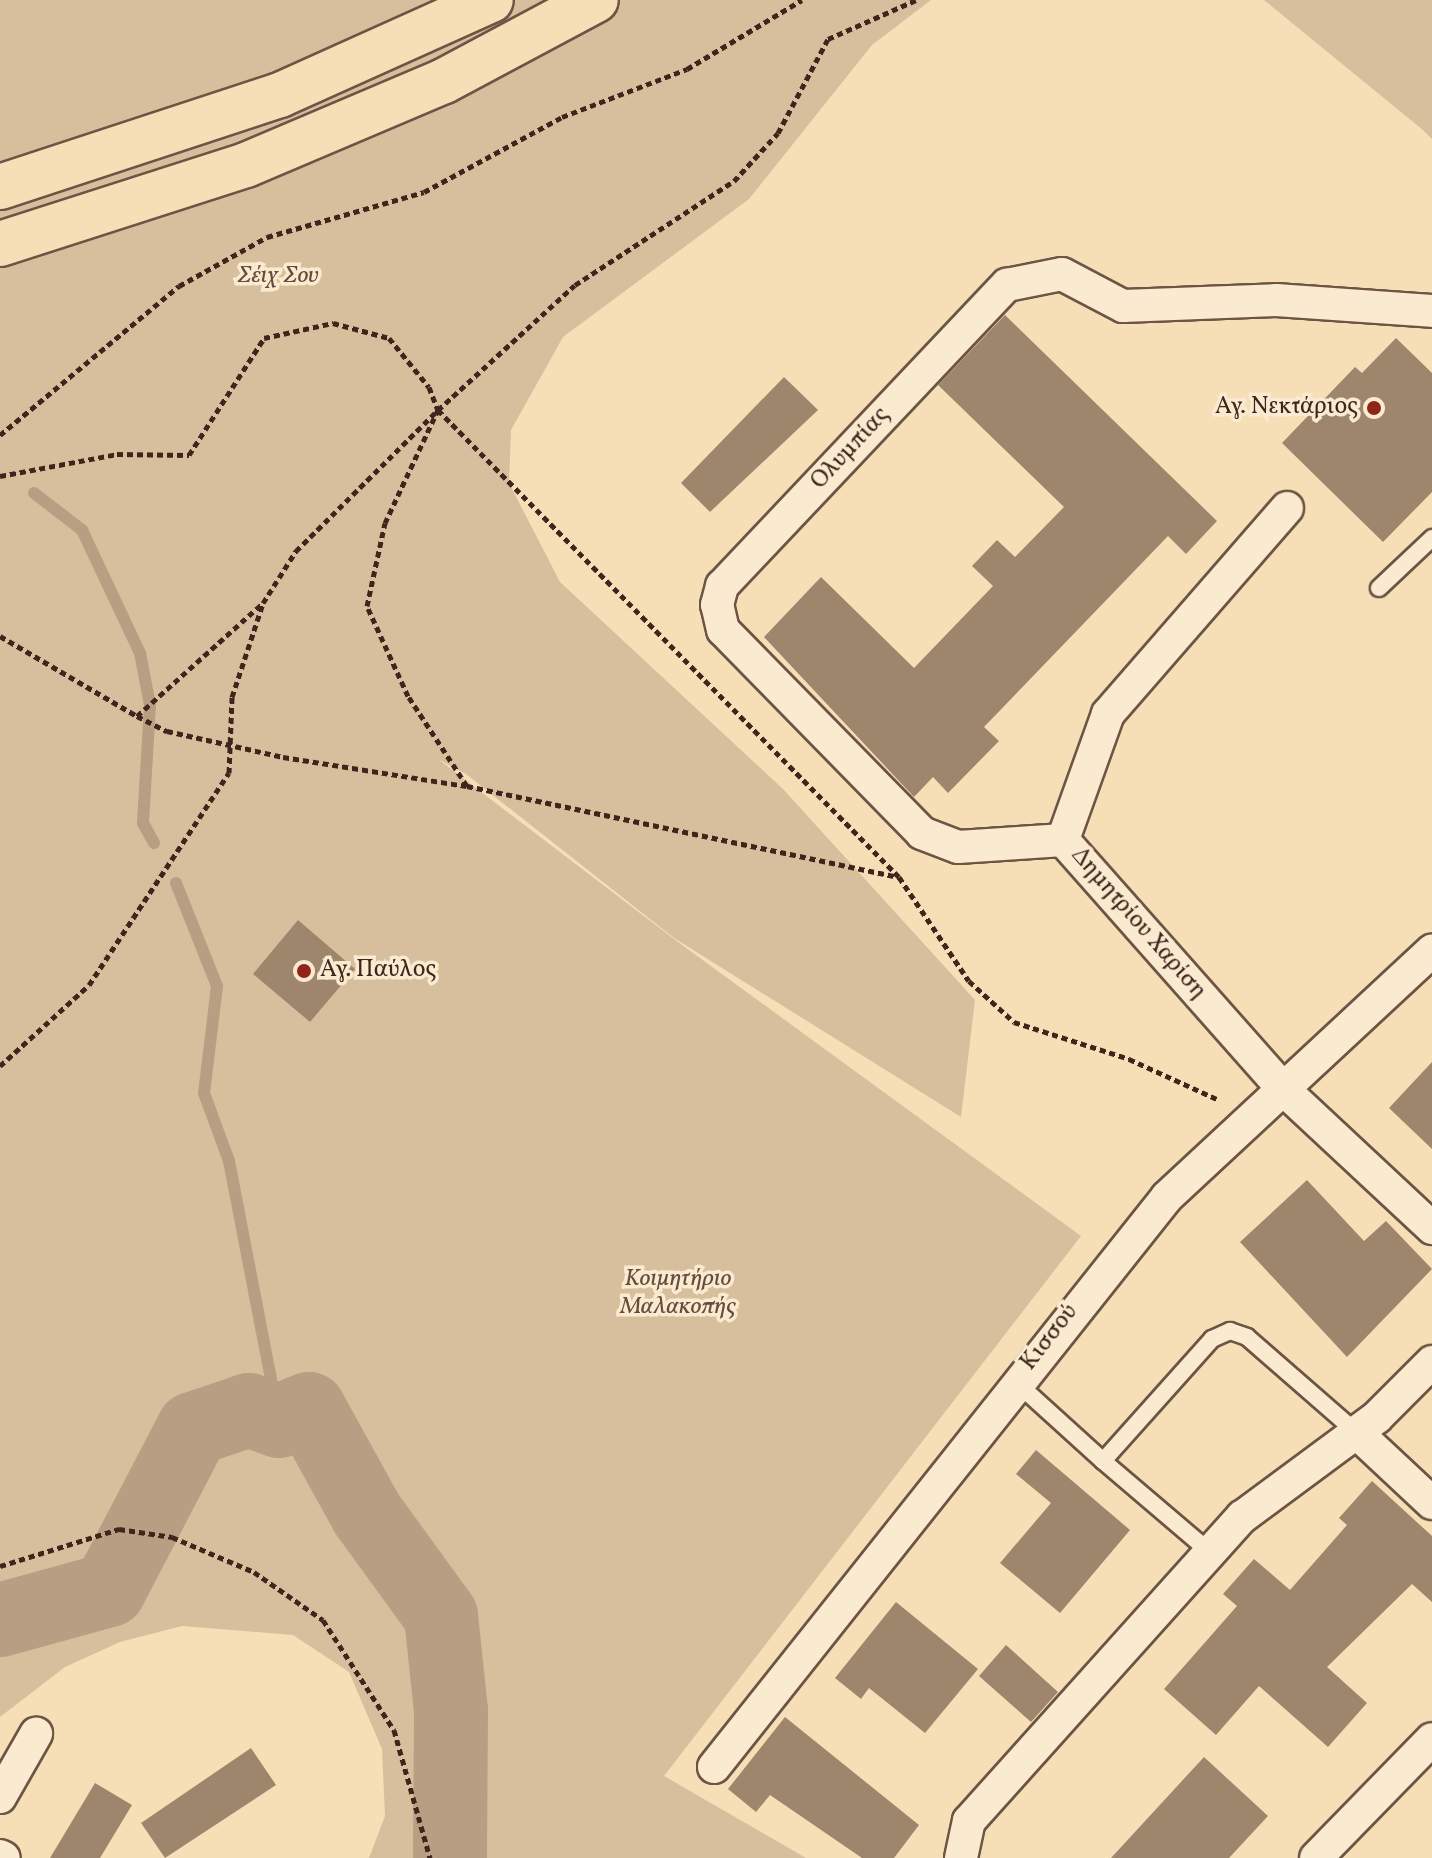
<!DOCTYPE html>
<meta charset="utf-8">
<style>
body{margin:0}
#map{position:relative;width:1432px;height:1858px;overflow:hidden;background:#f6deb7;font-family:Vollkorn,serif}
div>[style]{position:absolute}
.green>*{inset:0;background:#d7bf9d}
.stream>*{height:12px;margin:-6px;padding:0 6px;transform-origin:6px;border-radius:6px;background:#b89f83}
.river>*{height:74px;margin:-37px;padding:0 37px;transform-origin:37px;border-radius:37px;background:#b89f83}
.building>*{inset:0;background:#9e866d}
.path>*{height:5px;margin-top:-2.5px;transform-origin:0;background:repeating-linear-gradient(90deg,#3f261d 0 6px,transparent 0 10px)}
.roads{filter:drop-shadow(2px 0 #6d5444) drop-shadow(-2px 0 #6d5444) drop-shadow(0 2px #6d5444) drop-shadow(0 -2px #6d5444)}
.service>*{height:16px;margin:-8px;padding:0 8px;transform-origin:8px;border-radius:8px;background:#f9ead0}
.minor>*{height:32px;margin:-16px;padding:0 16px;transform-origin:16px;border-radius:16px;background:#f9ead0}
.trunk>*{height:44px;margin:-22px;padding:0 22px;transform-origin:22px;border-radius:22px;background:#f6deb7}
.dots>*{width:22px;height:22px;translate:-50% -50%;box-sizing:border-box;border:4px solid #f9ead0;border-radius:50%}
span{translate:-50% -50%;white-space:nowrap;text-align:center;line-height:1.15;-webkit-text-stroke:7px #f9ead0;paint-order:stroke}
.park-label{font-size:24px;color:#654c3d;font-style:italic}
.poi-label{font-size:24px;color:#3f261d}
.right{translate:-100% -50%;text-align:right}
.left{translate:0 -50%;text-align:left}
.street-label{font-size:24px;color:#3f261d}
</style>
<div id="map">
<div class="green">
<i style="clip-path:polygon(0 0,931px 0,872px 45px,749px 199px,563px 337px,511px 430px,509px 483px,560px 582px,783px 789px,975px 1000px,961px 1117px,674px 938px,466px 774px,438px 759px,678px 942px,1081px 1236px,664px 1776px,806px 1858px,369px 1858px,385px 1816px,382px 1749px,349px 1672px,293px 1635px,182px 1626px,120px 1642px,65px 1667px,0 1717px)"></i>
<i style="clip-path:polygon(1264px 0,1432px 0,1432px 139px,1423px 130px)"></i>
</div>
<div class="stream">
<i style="left:34px;top:493px;width:61px;rotate:37.6deg"></i>
<i style="left:82px;top:530px;width:136px;rotate:64.8deg"></i>
<i style="left:140px;top:653px;width:53px;rotate:79.1deg"></i>
<i style="left:150px;top:705px;width:118px;rotate:93.4deg"></i>
<i style="left:143px;top:823px;width:23px;rotate:61deg"></i>
<i style="left:176px;top:883px;width:111px;rotate:68.3deg"></i>
<i style="left:217px;top:986px;width:108px;rotate:96.9deg"></i>
<i style="left:204px;top:1093px;width:72px;rotate:69.8deg"></i>
<i style="left:229px;top:1161px;width:265px;rotate:79.1deg"></i>
</div>
<div class="river">
<i style="left:0;top:1620px;width:113px;rotate:-15.4deg"></i>
<i style="left:109px;top:1590px;width:182px;rotate:-62.4deg"></i>
<i style="left:193px;top:1429px;width:59px;rotate:-18.7deg"></i>
<i style="left:249px;top:1410px;width:32px;rotate:20deg"></i>
<i style="left:279px;top:1421px;width:32px;rotate:-22deg"></i>
<i style="left:309px;top:1409px;width:120px;rotate:61.1deg"></i>
<i style="left:367px;top:1514px;width:126px;rotate:54deg"></i>
<i style="left:441px;top:1616px;width:96px;rotate:84deg"></i>
<i style="left:451px;top:1711px;width:147px;rotate:90.4deg"></i>
</div>
<div class="building">
<i style="clip-path:polygon(1005px 315px,1217px 521px,1186px 554px,1168px 536px,984px 727px,999px 741px,948px 793px,933px 777px,914px 797px,764px 637px,821px 577px,914px 668px,993px 586px,972px 566px,997px 540px,1015px 557px,1064px 507px,938px 385px)"></i>
<i style="clip-path:polygon(1396px 338px,1432px 373px,1432px 492px,1383px 542px,1282px 443px,1355px 367px,1362px 373px)"></i>
<i style="clip-path:polygon(784px 377px,818px 410px,710px 512px,681px 483px)"></i>
<i style="clip-path:polygon(298px 920px,355px 969px,310px 1022px,253px 974px)"></i>
<i style="clip-path:polygon(1432px 1062px,1432px 1149px,1389px 1108px)"></i>
<i style="clip-path:polygon(1307px 1180px,1364px 1241px,1386px 1221px,1432px 1269px,1347px 1357px,1240px 1242px)"></i>
<i style="clip-path:polygon(1036px 1450px,1130px 1530px,1060px 1613px,1000px 1563px,1051px 1503px,1016px 1474px)"></i>
<i style="clip-path:polygon(1372px 1481px,1432px 1536px,1432px 1602px,1412px 1584px,1327px 1667px,1367px 1703px,1328px 1747px,1259px 1686px,1216px 1735px,1164px 1689px,1237px 1606px,1223px 1594px,1254px 1559px,1290px 1590px,1347px 1525px,1339px 1518px)"></i>
<i style="clip-path:polygon(896px 1602px,978px 1669px,925px 1733px,869px 1688px,861px 1699px,835px 1678px)"></i>
<i style="clip-path:polygon(1006px 1645px,1058px 1692px,1031px 1722px,979px 1676px)"></i>
<i style="clip-path:polygon(785px 1717px,919px 1825px,894px 1858px,862px 1858px,770px 1795px,756px 1812px,728px 1789px)"></i>
<i style="clip-path:polygon(251px 1748px,276px 1785px,165px 1858px,141px 1823px)"></i>
<i style="clip-path:polygon(1204px 1757px,1268px 1816px,1229px 1858px,1111px 1858px)"></i>
<i style="clip-path:polygon(95px 1783px,132px 1805px,100px 1858px,50px 1858px)"></i>
</div>
<div class="path">
<i style="left:0;top:435px;width:233px;rotate:-39.8deg"></i>
<i style="left:179px;top:286px;width:101px;rotate:-29.1deg"></i>
<i style="left:267px;top:237px;width:163px;rotate:-16deg"></i>
<i style="left:424px;top:192px;width:157px;rotate:-28.5deg"></i>
<i style="left:562px;top:117px;width:134px;rotate:-21deg"></i>
<i style="left:687px;top:69px;width:134px;rotate:-31deg"></i>
<i style="left:0;top:476px;width:119px;rotate:-10.6deg"></i>
<i style="left:117px;top:454px;width:72px;rotate:0.8deg"></i>
<i style="left:189px;top:455px;width:139px;rotate:-57.3deg"></i>
<i style="left:264px;top:338px;width:71px;rotate:-12.3deg"></i>
<i style="left:333px;top:323px;width:58px;rotate:15deg"></i>
<i style="left:389px;top:338px;width:63px;rotate:50.8deg"></i>
<i style="left:429px;top:387px;width:25px;rotate:69deg"></i>
<i style="left:0;top:636px;width:159px;rotate:30.3deg"></i>
<i style="left:137px;top:716px;width:168px;rotate:-41.9deg"></i>
<i style="left:137px;top:716px;width:34px;rotate:27deg"></i>
<i style="left:167px;top:731px;width:119px;rotate:12.6deg"></i>
<i style="left:283px;top:757px;width:186px;rotate:9deg"></i>
<i style="left:467px;top:786px;width:441px;rotate:11.9deg"></i>
<i style="left:467px;top:786px;width:108px;rotate:-123.2deg"></i>
<i style="left:408px;top:696px;width:99px;rotate:-114.5deg"></i>
<i style="left:367px;top:606px;width:85px;rotate:-77.8deg"></i>
<i style="left:385px;top:523px;width:125px;rotate:-64.9deg"></i>
<i style="left:438px;top:410px;width:185px;rotate:-42.4deg"></i>
<i style="left:575px;top:285px;width:190px;rotate:-33.2deg"></i>
<i style="left:734px;top:181px;width:65px;rotate:-47.5deg"></i>
<i style="left:778px;top:133px;width:106px;rotate:-62deg"></i>
<i style="left:828px;top:39px;width:96px;rotate:-23.9deg"></i>
<i style="left:0;top:1066px;width:120px;rotate:-42.3deg"></i>
<i style="left:89px;top:985px;width:254px;rotate:-56.6deg"></i>
<i style="left:229px;top:773px;width:76px;rotate:-87.7deg"></i>
<i style="left:232px;top:697px;width:99px;rotate:-71.7deg"></i>
<i style="left:263px;top:603px;width:62px;rotate:-57.6deg"></i>
<i style="left:296px;top:551px;width:200px;rotate:-44.8deg"></i>
<i style="left:438px;top:410px;width:656px;rotate:45.37deg"></i>
<i style="left:899px;top:877px;width:125px;rotate:56.1deg"></i>
<i style="left:969px;top:981px;width:61px;rotate:42.3deg"></i>
<i style="left:1014px;top:1022px;width:121px;rotate:17.8deg"></i>
<i style="left:1129px;top:1059px;width:99px;rotate:24.5deg"></i>
<i style="left:0;top:1566px;width:125px;rotate:-17.3deg"></i>
<i style="left:119px;top:1529px;width:54px;rotate:8.6deg"></i>
<i style="left:172px;top:1537px;width:89px;rotate:23.1deg"></i>
<i style="left:254px;top:1572px;width:84px;rotate:34.8deg"></i>
<i style="left:323px;top:1620px;width:131px;rotate:57.2deg"></i>
<i style="left:394px;top:1730px;width:133px;rotate:74.3deg"></i>
</div>
<div class="roads">
<div class="service">
<i style="left:1379px;top:588px;width:73px;rotate:-43.3deg"></i>
<i style="left:1016px;top:1382px;width:118px;rotate:42.2deg"></i>
<i style="left:1103px;top:1461px;width:164px;rotate:-48.2deg"></i>
<i style="left:1212px;top:1339px;width:20px;rotate:-24deg"></i>
<i style="left:1230px;top:1331px;width:18px;rotate:19deg"></i>
<i style="left:1247px;top:1337px;width:145px;rotate:41.1deg"></i>
<i style="left:1103px;top:1461px;width:140px;rotate:40.4deg"></i>
</div>
<div class="minor">
<i style="left:1287px;top:508px;width:273px;rotate:131deg"></i>
<i style="left:1108px;top:714px;width:134px;rotate:109.7deg"></i>
<i style="left:1063px;top:840px;width:332px;rotate:48.5deg"></i>
<i style="left:1283px;top:1089px;width:204px;rotate:43deg"></i>
<i style="left:1063px;top:840px;width:105px;rotate:176.2deg"></i>
<i style="left:958px;top:847px;width:39px;rotate:-159deg"></i>
<i style="left:922px;top:833px;width:284px;rotate:-134.4deg"></i>
<i style="left:723px;top:630px;width:26px;rotate:-103deg"></i>
<i style="left:717px;top:605px;width:20px;rotate:-75deg"></i>
<i style="left:722px;top:586px;width:415px;rotate:-46.6deg"></i>
<i style="left:1007px;top:285px;width:56px;rotate:-11.3deg"></i>
<i style="left:1062px;top:274px;width:69px;rotate:27.7deg"></i>
<i style="left:1123px;top:306px;width:153px;rotate:-2.2deg"></i>
<i style="left:1276px;top:300px;width:156px;rotate:4deg"></i>
<i style="left:1356px;top:1432px;width:104px;rotate:43.1deg"></i>
<i style="left:714px;top:1767px;width:728px;rotate:-51.52deg"></i>
<i style="left:1167px;top:1197px;width:362px;rotate:-42.9deg"></i>
<i style="left:0;top:1797px;width:73px;rotate:-60.3deg"></i>
<i style="left:0;top:1856px;width:4px;rotate:27deg"></i>
<i style="left:961px;top:1858px;width:38px;rotate:-78deg"></i>
<i style="left:969px;top:1821px;width:409px;rotate:-48.1deg"></i>
<i style="left:1242px;top:1517px;width:168px;rotate:-36.5deg"></i>
<i style="left:1377px;top:1417px;width:78px;rotate:-45deg"></i>
<i style="left:1316px;top:1858px;width:166px;rotate:-45.7deg"></i>
</div>
<div class="trunk">
<i style="left:0;top:187px;width:295px;rotate:-18.2deg"></i>
<i style="left:280px;top:95px;width:231px;rotate:-24.2deg"></i>
<i style="left:0;top:244px;width:258px;rotate:-17.8deg"></i>
<i style="left:246px;top:165px;width:215px;rotate:-23deg"></i>
<i style="left:444px;top:81px;width:172px;rotate:-28.1deg"></i>
</div>
</div>
<div class="dots">
<i style="left:1374px;top:408px;background:#8f2418"></i>
<i style="left:304px;top:971px;background:#8f2418"></i>
</div>
<div class="park-label">
<span style="left:278px;top:277px">Σέιχ Σου</span>
<span style="left:678px;top:1294px">Κοιμητήριο<br>Μαλακοπής</span>
</div>
<div class="poi-label">
<span class="right" style="left:1358px;top:408px">Αγ. Νεκτάριος</span>
<span class="left" style="left:320px;top:971px">Αγ. Παύλος</span>
</div>
<div class="street-label">
<span style="left:851px;top:449px;rotate:-47deg">Ολυμπίας</span>
<span style="left:1138px;top:924px;rotate:49deg">Δημητρίου Χαρίση</span>
<span style="left:1050px;top:1338px;rotate:-52deg">Κισσού</span>
</div>
</div>
